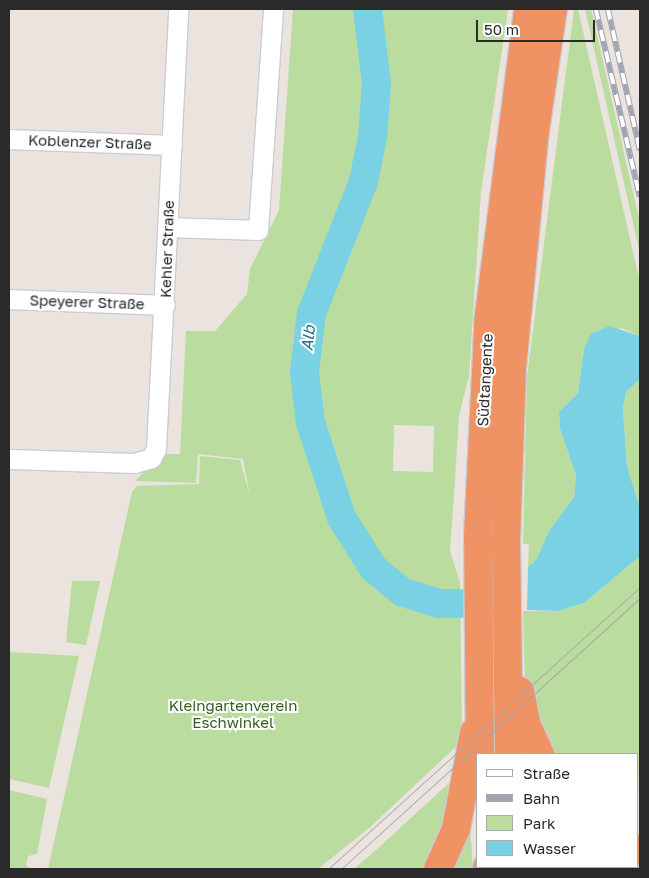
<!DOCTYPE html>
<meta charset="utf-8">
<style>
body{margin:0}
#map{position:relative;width:649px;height:878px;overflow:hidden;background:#ebe3dd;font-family:"Golos Text",sans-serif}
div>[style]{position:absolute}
.green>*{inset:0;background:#badc9f}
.water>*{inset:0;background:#7ad1e3}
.river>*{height:29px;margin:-14.5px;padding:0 14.5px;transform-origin:14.5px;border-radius:14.5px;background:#7ad1e3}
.roads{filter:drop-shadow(1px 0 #c9cdd6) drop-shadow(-1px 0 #c9cdd6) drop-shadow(0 1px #c9cdd6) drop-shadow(0 -1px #c9cdd6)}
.minor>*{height:19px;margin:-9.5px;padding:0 9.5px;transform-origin:9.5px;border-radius:9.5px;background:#fff}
.highway>*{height:28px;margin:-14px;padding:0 14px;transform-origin:14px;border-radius:14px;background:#ef9264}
.tram>*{height:1px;margin:-0.5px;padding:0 0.5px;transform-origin:0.5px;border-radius:0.5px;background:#a0a5b2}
.rail>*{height:5.5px;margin-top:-2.75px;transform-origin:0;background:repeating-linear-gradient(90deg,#fff 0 11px,#a0a5b2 0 22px);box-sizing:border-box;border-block:1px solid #a0a5b2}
span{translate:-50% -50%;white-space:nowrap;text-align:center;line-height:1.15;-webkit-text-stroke:4px #fff;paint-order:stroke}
.street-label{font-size:15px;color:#2a2a2a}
.park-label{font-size:15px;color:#346021}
.water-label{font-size:16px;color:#1a718e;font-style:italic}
.frame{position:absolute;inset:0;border:10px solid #2a2a2a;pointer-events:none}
.legend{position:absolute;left:476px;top:753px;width:162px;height:115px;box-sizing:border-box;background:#fff;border:1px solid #aaa;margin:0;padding:6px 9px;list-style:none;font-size:15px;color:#2a2a2a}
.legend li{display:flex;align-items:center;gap:10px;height:25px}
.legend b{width:25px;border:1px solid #aaa}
.scale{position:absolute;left:476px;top:20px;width:119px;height:22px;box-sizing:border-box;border:2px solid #2a2a2a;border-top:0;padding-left:6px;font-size:15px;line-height:18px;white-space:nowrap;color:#2a2a2a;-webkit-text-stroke:4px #fff;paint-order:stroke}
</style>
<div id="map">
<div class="green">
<i style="clip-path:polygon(evenodd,293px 9px,508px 9px,481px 192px,469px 376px,459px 415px,455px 480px,450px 551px,460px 582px,462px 741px,368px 829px,318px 869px,48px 869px,132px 492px,137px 486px,199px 484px,200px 456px,240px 460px,250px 496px,243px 459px,198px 454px,196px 483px,135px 481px,161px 454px,180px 454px,186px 331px,215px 331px,247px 294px,250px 269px,279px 210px,293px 9px,394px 425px,434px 426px,433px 472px,393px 471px,394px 425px)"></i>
<i style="clip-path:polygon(574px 9px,578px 9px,640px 283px,640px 336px,621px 328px,584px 349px,578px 393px,559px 412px,560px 429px,576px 475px,574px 497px,549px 531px,538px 559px,528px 567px,529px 544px,523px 544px,527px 377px)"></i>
<i style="clip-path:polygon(585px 9px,591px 9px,640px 223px,640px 254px)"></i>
<i style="clip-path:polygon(640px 379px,640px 508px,627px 467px,623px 409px,626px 392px)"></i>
<i style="clip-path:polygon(640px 556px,640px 838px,638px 754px,553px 754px,525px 684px,523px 611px,558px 611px,584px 603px)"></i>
<i style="clip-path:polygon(72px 581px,100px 581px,86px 645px,66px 642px)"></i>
<i style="clip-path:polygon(9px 652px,79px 656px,49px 788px,9px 779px)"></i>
<i style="clip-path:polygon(460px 773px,429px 869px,354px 869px,377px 849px)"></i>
<i style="clip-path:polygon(9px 790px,47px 799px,37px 854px,28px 856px,26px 865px,31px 869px,9px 869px)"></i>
<i style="clip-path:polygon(470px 825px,473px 869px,446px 869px)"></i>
<i style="clip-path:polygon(638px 859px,640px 869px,531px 869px,638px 867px)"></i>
</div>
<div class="water">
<i style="clip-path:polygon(609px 326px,640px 336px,640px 379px,626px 392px,623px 409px,627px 467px,640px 508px,640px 556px,584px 603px,558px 611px,527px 610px,528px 567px,537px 559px,549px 531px,574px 497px,576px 475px,560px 429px,559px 412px,578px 393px,584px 349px,591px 334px)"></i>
</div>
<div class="river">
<i style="left:367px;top:9px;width:75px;rotate:83.1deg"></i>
<i style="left:376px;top:83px;width:53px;rotate:94.3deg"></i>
<i style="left:372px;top:136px;width:46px;rotate:101.3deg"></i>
<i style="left:363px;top:181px;width:142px;rotate:111.5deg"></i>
<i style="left:311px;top:313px;width:59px;rotate:96.8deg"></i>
<i style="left:304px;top:372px;width:50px;rotate:83.2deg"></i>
<i style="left:310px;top:422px;width:100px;rotate:71.9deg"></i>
<i style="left:341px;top:517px;width:60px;rotate:57.9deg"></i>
<i style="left:373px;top:568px;width:38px;rotate:39deg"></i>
<i style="left:403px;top:592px;width:37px;rotate:17deg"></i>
<i style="left:438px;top:603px;width:20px"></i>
</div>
<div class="roads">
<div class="minor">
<i style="left:9px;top:139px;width:163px;rotate:2.1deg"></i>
<i style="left:168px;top:227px;width:90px;rotate:1.9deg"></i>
<i style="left:258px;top:230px;width:222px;rotate:-86.1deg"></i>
<i style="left:9px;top:299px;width:156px;rotate:2.2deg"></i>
<i style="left:9px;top:459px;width:125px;rotate:1.8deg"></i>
<i style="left:134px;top:463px;width:18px;rotate:-16deg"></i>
<i style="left:151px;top:458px;width:10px;rotate:-61deg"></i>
<i style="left:156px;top:449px;width:441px;rotate:-87.1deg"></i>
</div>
<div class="highway">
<i style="left:520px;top:691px;width:36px;rotate:79deg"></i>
<i style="left:527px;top:726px;width:31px;rotate:65deg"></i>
<i style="left:480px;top:754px;width:218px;rotate:-90.5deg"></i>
<i style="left:478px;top:536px;width:221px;rotate:-87.2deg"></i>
<i style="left:489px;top:315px;width:308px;rotate:-82.7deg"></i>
<i style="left:509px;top:754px;width:213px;rotate:-90.8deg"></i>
<i style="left:506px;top:541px;width:173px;rotate:-88deg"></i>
<i style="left:512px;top:368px;width:238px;rotate:-84.5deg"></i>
<i style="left:535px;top:131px;width:123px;rotate:-81.6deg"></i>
<i style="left:638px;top:849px;width:2px;rotate:27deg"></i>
<i style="left:487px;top:867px;width:2px;rotate:63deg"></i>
<i style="left:516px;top:867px;width:2px;rotate:63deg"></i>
<i style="left:438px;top:869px;width:44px;rotate:-65.8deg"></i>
<i style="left:456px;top:829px;width:98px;rotate:-79.4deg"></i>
</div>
</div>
<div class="tram">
<i style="left:328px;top:869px;width:421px;rotate:-42.1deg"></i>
<i style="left:341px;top:869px;width:404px;rotate:-42.2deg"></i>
</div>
<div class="rail">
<i style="left:596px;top:9px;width:193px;rotate:76.8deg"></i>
<i style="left:608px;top:9px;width:145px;rotate:77.2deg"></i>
</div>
<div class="street-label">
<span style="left:90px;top:142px;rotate:2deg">Koblenzer Straße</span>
<span style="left:167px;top:249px;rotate:-88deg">Kehler Straße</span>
<span style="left:87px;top:302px;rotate:2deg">Speyerer Straße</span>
<span style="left:485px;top:380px;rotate:-87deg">Südtangente</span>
</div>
<div class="park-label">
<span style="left:233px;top:714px">Kleingartenverein<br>Eschwinkel</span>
</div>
<div class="water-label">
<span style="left:308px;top:338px;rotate:-83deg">Alb</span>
</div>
<div class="frame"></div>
<ul class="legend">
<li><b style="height:6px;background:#fff"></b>Straße</li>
<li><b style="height:6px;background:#a0a5b2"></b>Bahn</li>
<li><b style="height:14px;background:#badc9f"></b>Park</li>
<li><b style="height:14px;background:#7ad1e3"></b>Wasser</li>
</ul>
<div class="scale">50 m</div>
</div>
